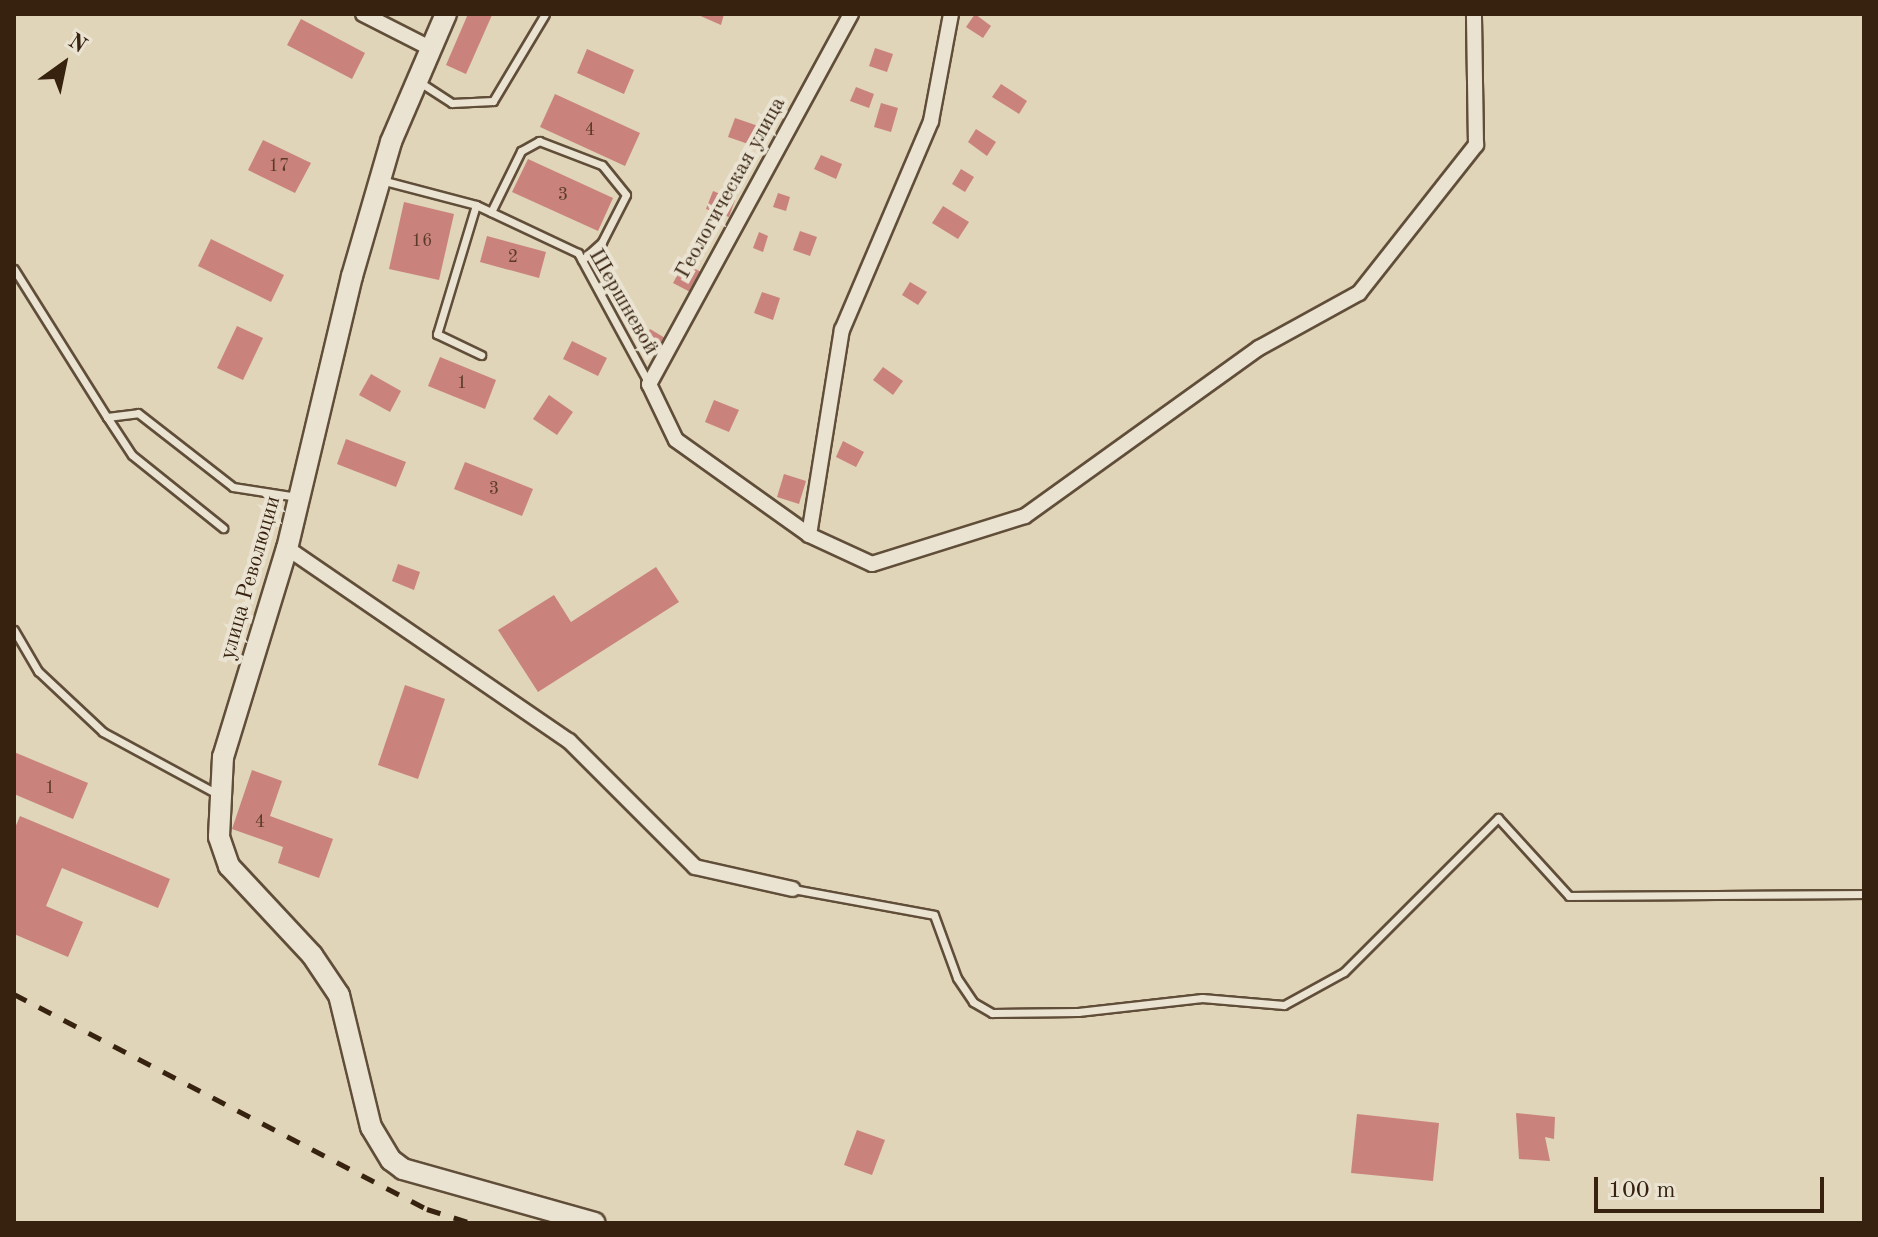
<!DOCTYPE html>
<meta charset="utf-8">
<style>
body{margin:0}
#map{position:relative;width:1878px;height:1237px;overflow:hidden;background:#e0d4b9;font-family:"Old Standard TT",serif}
div>[style]{position:absolute}
.building>*{inset:0;background:#c9837c}
.roads{filter:drop-shadow(2px 0 #604e39) drop-shadow(-2px 0 #604e39) drop-shadow(0 2px #604e39) drop-shadow(0 -2px #604e39)}
.lane>*{height:7px;margin:-3.5px;padding:0 3.5px;transform-origin:3.5px;border-radius:3.5px;background:#ebe3d2}
.street>*{height:14px;margin:-7px;padding:0 7px;transform-origin:7px;border-radius:7px;background:#ebe3d2}
.secondary>*{height:20px;margin:-10px;padding:0 10px;transform-origin:10px;border-radius:10px;background:#ebe3d2}
.rail>*{height:5px;margin-top:-2.5px;transform-origin:0;background:repeating-linear-gradient(90deg,#36220e 0 14px,transparent 0 28px)}
span{translate:-50% -50%;white-space:nowrap;text-align:center;line-height:1.15;-webkit-text-stroke:8px #ebe3d2;paint-order:stroke}
.number-label{font-size:18px;color:#5b3a2a}
.number-label span{-webkit-text-stroke-width:0}
.street-label{font-size:22px;color:#36220e}
.frame{position:absolute;inset:0;border:16px solid #36220e;pointer-events:none}
.north{position:absolute;left:24px;top:24px;width:80px;height:80px;-webkit-text-stroke:6px #ebe3d2;paint-order:stroke;rotate:33deg;font-size:22px;font-weight:700;line-height:32px;text-align:center;color:#36220e}
.north::after{content:'';display:block;margin:auto;width:28px;height:36px;background:#36220e;clip-path:polygon(50% 0,100% 100%,50% 72%,0 100%)}
.scale{position:absolute;left:1594px;top:1177px;width:230px;height:36px;box-sizing:border-box;border:4px solid #36220e;border-top:0;padding-left:10px;font-size:24px;line-height:28px;white-space:nowrap;color:#36220e;-webkit-text-stroke:6px #ebe3d2;paint-order:stroke}
</style>
<div id="map">
<div class="building">
<i style="clip-path:polygon(468px 14px,492px 15px,466px 74px,446px 65px)"></i>
<i style="clip-path:polygon(696px 14px,724px 14px,721px 25px)"></i>
<i style="clip-path:polygon(975px 14px,991px 26px,983px 38px,966px 27px)"></i>
<i style="clip-path:polygon(301px 19px,365px 53px,352px 79px,287px 45px)"></i>
<i style="clip-path:polygon(875px 48px,893px 54px,887px 72px,869px 66px)"></i>
<i style="clip-path:polygon(587px 49px,634px 70px,624px 94px,577px 73px)"></i>
<i style="clip-path:polygon(1001px 84px,1027px 101px,1019px 114px,992px 97px)"></i>
<i style="clip-path:polygon(856px 87px,874px 94px,869px 108px,850px 101px)"></i>
<i style="clip-path:polygon(555px 94px,640px 133px,625px 166px,540px 127px)"></i>
<i style="clip-path:polygon(881px 103px,898px 108px,891px 132px,874px 127px)"></i>
<i style="clip-path:polygon(735px 118px,764px 128px,757px 147px,728px 137px)"></i>
<i style="clip-path:polygon(976px 129px,996px 142px,987px 156px,968px 142px)"></i>
<i style="clip-path:polygon(263px 140px,311px 163px,295px 193px,248px 170px)"></i>
<i style="clip-path:polygon(821px 155px,842px 164px,836px 179px,814px 169px)"></i>
<i style="clip-path:polygon(528px 159px,613px 198px,598px 231px,512px 192px)"></i>
<i style="clip-path:polygon(961px 169px,974px 177px,965px 192px,952px 184px)"></i>
<i style="clip-path:polygon(713px 191px,735px 200px,729px 217px,706px 209px)"></i>
<i style="clip-path:polygon(778px 193px,790px 197px,786px 211px,773px 207px)"></i>
<i style="clip-path:polygon(404px 202px,454px 214px,439px 280px,389px 269px)"></i>
<i style="clip-path:polygon(943px 206px,969px 222px,958px 239px,932px 223px)"></i>
<i style="clip-path:polygon(800px 231px,817px 237px,810px 256px,793px 250px)"></i>
<i style="clip-path:polygon(759px 232px,768px 236px,763px 252px,753px 248px)"></i>
<i style="clip-path:polygon(487px 236px,546px 252px,539px 278px,480px 262px)"></i>
<i style="clip-path:polygon(211px 239px,284px 275px,271px 302px,198px 266px)"></i>
<i style="clip-path:polygon(684px 263px,703px 273px,692px 293px,673px 283px)"></i>
<i style="clip-path:polygon(910px 282px,927px 292px,918px 305px,902px 295px)"></i>
<i style="clip-path:polygon(762px 292px,780px 298px,773px 320px,754px 313px)"></i>
<i style="clip-path:polygon(237px 326px,263px 338px,243px 380px,217px 368px)"></i>
<i style="clip-path:polygon(650px 329px,670px 341px,662px 353px,643px 341px)"></i>
<i style="clip-path:polygon(572px 341px,607px 358px,598px 376px,563px 359px)"></i>
<i style="clip-path:polygon(440px 357px,496px 380px,485px 409px,428px 386px)"></i>
<i style="clip-path:polygon(883px 367px,903px 381px,893px 395px,873px 380px)"></i>
<i style="clip-path:polygon(371px 374px,401px 391px,390px 412px,359px 395px)"></i>
<i style="clip-path:polygon(549px 395px,573px 412px,557px 435px,533px 419px)"></i>
<i style="clip-path:polygon(714px 400px,739px 410px,729px 432px,705px 422px)"></i>
<i style="clip-path:polygon(346px 439px,406px 462px,396px 487px,337px 464px)"></i>
<i style="clip-path:polygon(843px 441px,864px 452px,856px 467px,836px 457px)"></i>
<i style="clip-path:polygon(465px 462px,533px 489px,522px 516px,454px 489px)"></i>
<i style="clip-path:polygon(784px 474px,806px 481px,799px 504px,777px 497px)"></i>
<i style="clip-path:polygon(398px 564px,420px 572px,414px 590px,392px 581px)"></i>
<i style="clip-path:polygon(656px 567px,679px 602px,538px 692px,498px 630px,554px 595px,571px 622px)"></i>
<i style="clip-path:polygon(405px 685px,445px 699px,418px 779px,378px 765px)"></i>
<i style="clip-path:polygon(14px 752px,88px 783px,73px 819px,14px 794px)"></i>
<i style="clip-path:polygon(252px 770px,282px 781px,270px 816px,333px 839px,319px 878px,278px 863px,283px 847px,232px 829px)"></i>
<i style="clip-path:polygon(20px 816px,170px 879px,158px 908px,62px 868px,46px 906px,83px 922px,68px 957px,14px 934px,14px 830px)"></i>
<i style="clip-path:polygon(1516px 1113px,1555px 1117px,1554px 1139px,1545px 1137px,1550px 1161px,1519px 1159px)"></i>
<i style="clip-path:polygon(1357px 1114px,1439px 1123px,1433px 1181px,1351px 1173px)"></i>
<i style="clip-path:polygon(857px 1130px,885px 1140px,872px 1175px,844px 1165px)"></i>
</div>
<div class="roads">
<div class="lane">
<i style="left:421px;top:83px;width:37px;rotate:33deg"></i>
<i style="left:452px;top:103px;width:41px;rotate:-2.8deg"></i>
<i style="left:493px;top:101px;width:101px;rotate:-59.1deg"></i>
<i style="left:381px;top:180px;width:98px;rotate:14.7deg"></i>
<i style="left:476px;top:205px;width:113px;rotate:25.2deg"></i>
<i style="left:578px;top:253px;width:149px;rotate:61.5deg"></i>
<i style="left:476px;top:205px;width:135px;rotate:106.8deg"></i>
<i style="left:437px;top:334px;width:49px;rotate:25.5deg"></i>
<i style="left:491px;top:212px;width:68px;rotate:-63.8deg"></i>
<i style="left:521px;top:151px;width:21px;rotate:-29deg"></i>
<i style="left:539px;top:141px;width:67px;rotate:20.9deg"></i>
<i style="left:602px;top:165px;width:38px;rotate:51deg"></i>
<i style="left:626px;top:195px;width:53px;rotate:117.1deg"></i>
<i style="left:602px;top:242px;width:27px;rotate:138deg"></i>
<i style="left:14px;top:269px;width:175px;rotate:57.9deg"></i>
<i style="left:107px;top:417px;width:31px;rotate:-7deg"></i>
<i style="left:138px;top:413px;width:120px;rotate:37.9deg"></i>
<i style="left:233px;top:487px;width:65px;rotate:8.9deg"></i>
<i style="left:107px;top:417px;width:45px;rotate:56.7deg"></i>
<i style="left:132px;top:455px;width:117px;rotate:38.7deg"></i>
<i style="left:14px;top:630px;width:48px;rotate:59.7deg"></i>
<i style="left:38px;top:671px;width:89px;rotate:43.2deg"></i>
<i style="left:103px;top:732px;width:130px;rotate:28.5deg"></i>
<i style="left:793px;top:889px;width:143px;rotate:10.4deg"></i>
<i style="left:934px;top:915px;width:67px;rotate:69.9deg"></i>
<i style="left:957px;top:978px;width:29px;rotate:56deg"></i>
<i style="left:973px;top:1002px;width:22px;rotate:30deg"></i>
<i style="left:992px;top:1013px;width:86px;rotate:-0.7deg"></i>
<i style="left:1078px;top:1012px;width:125px;rotate:-6.4deg"></i>
<i style="left:1202px;top:998px;width:82px;rotate:4.9deg"></i>
<i style="left:1284px;top:1005px;width:68px;rotate:-28.8deg"></i>
<i style="left:1344px;top:972px;width:218px;rotate:-45deg"></i>
<i style="left:1498px;top:818px;width:105px;rotate:47.7deg"></i>
<i style="left:1569px;top:896px;width:295px;rotate:-0.4deg"></i>
</div>
<div class="street">
<i style="left:363px;top:14px;width:75px;rotate:26.9deg"></i>
<i style="left:851px;top:14px;width:422px;rotate:118.6deg"></i>
<i style="left:649px;top:384px;width:62px;rotate:64.3deg"></i>
<i style="left:676px;top:440px;width:163px;rotate:35.5deg"></i>
<i style="left:809px;top:535px;width:69px;rotate:24.7deg"></i>
<i style="left:872px;top:564px;width:160px;rotate:-17.4deg"></i>
<i style="left:1025px;top:516px;width:288px;rotate:-35.7deg"></i>
<i style="left:1259px;top:348px;width:114px;rotate:-28.8deg"></i>
<i style="left:1359px;top:293px;width:189px;rotate:-51.7deg"></i>
<i style="left:1476px;top:145px;width:131px;rotate:-90.9deg"></i>
<i style="left:809px;top:535px;width:208px;rotate:-80.9deg"></i>
<i style="left:842px;top:330px;width:227px;rotate:-66.9deg"></i>
<i style="left:931px;top:121px;width:109px;rotate:-79.4deg"></i>
<i style="left:287px;top:548px;width:342px;rotate:34.4deg"></i>
<i style="left:569px;top:741px;width:178px;rotate:45deg"></i>
<i style="left:695px;top:867px;width:100px;rotate:12.7deg"></i>
</div>
<div class="secondary">
<i style="left:446px;top:14px;width:139px;rotate:113.3deg"></i>
<i style="left:391px;top:142px;width:140px;rotate:106.2deg"></i>
<i style="left:352px;top:276px;width:280px;rotate:103.4deg"></i>
<i style="left:287px;top:548px;width:219px;rotate:107deg"></i>
<i style="left:223px;top:757px;width:80px;rotate:92.9deg"></i>
<i style="left:219px;top:837px;width:31px;rotate:71deg"></i>
<i style="left:229px;top:866px;width:122px;rotate:47deg"></i>
<i style="left:312px;top:955px;width:48px;rotate:56deg"></i>
<i style="left:339px;top:995px;width:136px;rotate:76.4deg"></i>
<i style="left:371px;top:1127px;width:39px;rotate:59deg"></i>
<i style="left:391px;top:1160px;width:15px;rotate:37deg"></i>
<i style="left:403px;top:1169px;width:199px;rotate:15.7deg"></i>
</div>
</div>
<div class="rail">
<i style="left:14px;top:994px;width:466px;rotate:27.5deg"></i>
<i style="left:427px;top:1209px;width:46px;rotate:17.7deg"></i>
</div>
<div class="number-label">
<span style="left:590px;top:130px">4</span>
<span style="left:279px;top:166px">17</span>
<span style="left:563px;top:195px">3</span>
<span style="left:422px;top:241px">16</span>
<span style="left:513px;top:257px">2</span>
<span style="left:462px;top:383px">1</span>
<span style="left:494px;top:489px">3</span>
<span style="left:50px;top:788px">1</span>
<span style="left:260px;top:822px">4</span>
</div>
<div class="street-label">
<span style="left:731px;top:188px;rotate:-61deg">Геологическая улица</span>
<span style="left:623px;top:302px;rotate:60deg">Шершневой</span>
<span style="left:251px;top:578px;rotate:-74deg">улица Революции</span>
</div>
<div class="frame"></div>
<div class="north">N</div>
<div class="scale">100 m</div>
</div>
